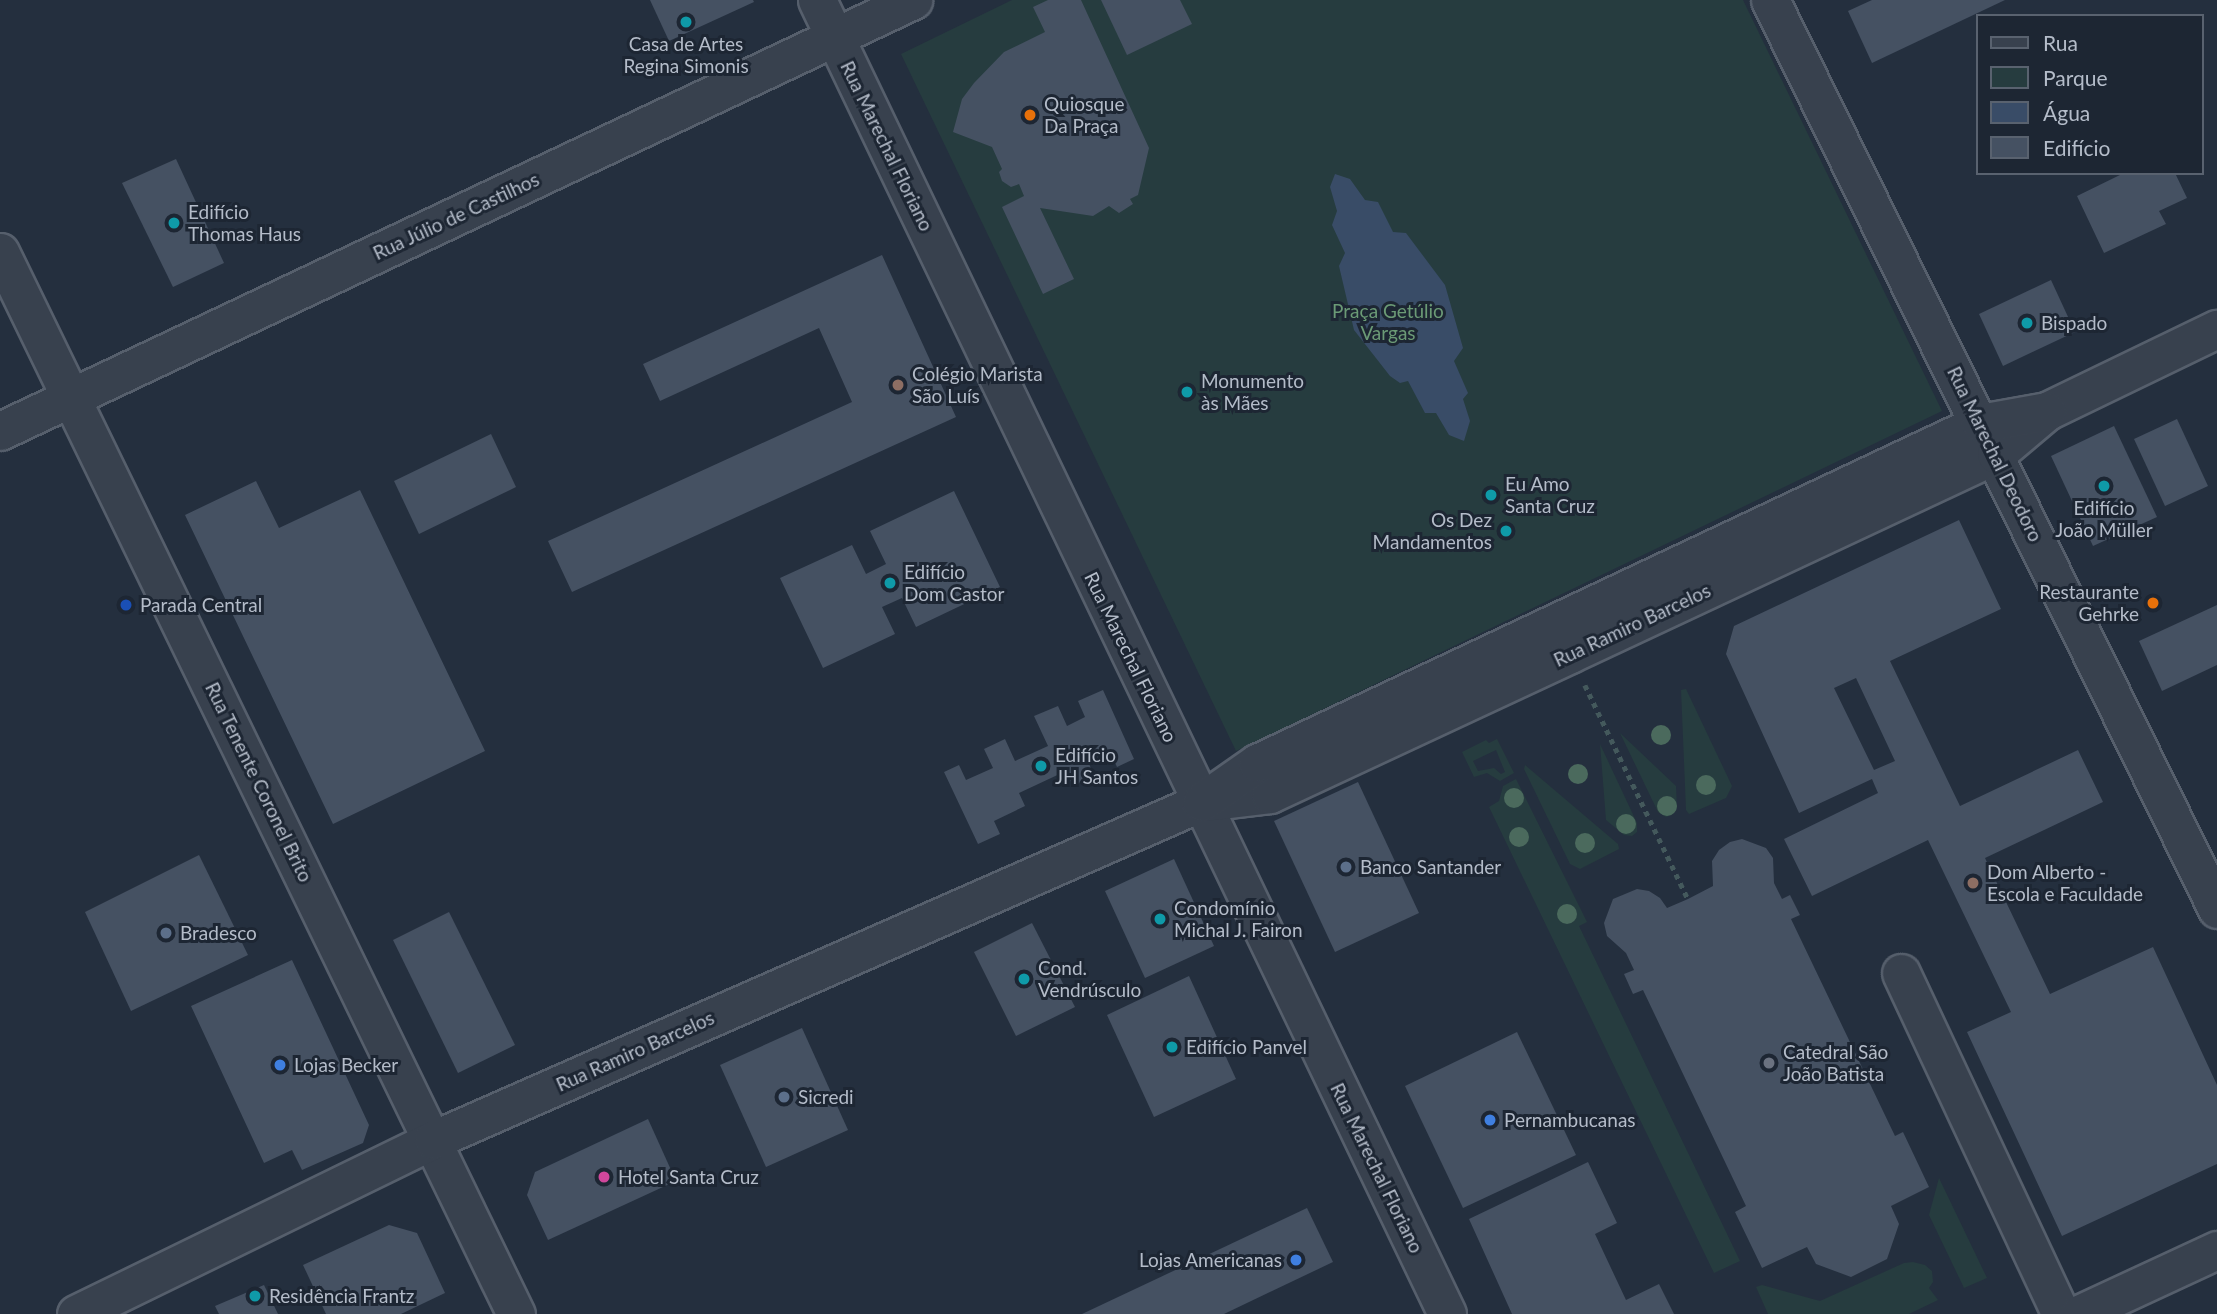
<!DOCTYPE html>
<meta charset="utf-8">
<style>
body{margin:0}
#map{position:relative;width:2217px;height:1314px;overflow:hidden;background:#242f3e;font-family:Lato,sans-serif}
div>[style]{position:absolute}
.green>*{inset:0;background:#263c3f}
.water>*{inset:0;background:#394c67}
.building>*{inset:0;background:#455162}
.path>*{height:4.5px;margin-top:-2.25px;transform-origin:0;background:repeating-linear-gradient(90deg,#44595c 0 5px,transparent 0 10px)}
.roads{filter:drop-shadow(2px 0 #565f6c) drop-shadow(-2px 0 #565f6c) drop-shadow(0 2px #565f6c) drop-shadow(0 -2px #565f6c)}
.minor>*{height:37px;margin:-18.5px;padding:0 18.5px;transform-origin:18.5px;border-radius:18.5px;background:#38414e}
.trees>*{width:20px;height:20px;margin:-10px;border-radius:50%;background:#4b6a5d}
.dots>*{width:19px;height:19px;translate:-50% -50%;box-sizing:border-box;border:4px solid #1d2633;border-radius:50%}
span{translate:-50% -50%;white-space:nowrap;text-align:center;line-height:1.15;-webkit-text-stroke:6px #1d2633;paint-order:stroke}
.poi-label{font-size:19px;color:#b4bcc9}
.left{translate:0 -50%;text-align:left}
.right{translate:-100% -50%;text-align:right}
.street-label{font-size:19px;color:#b4bcc9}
.park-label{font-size:19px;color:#6b9a76}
.legend{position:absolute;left:1976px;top:14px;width:228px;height:161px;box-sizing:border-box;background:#1d2633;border:2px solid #59626f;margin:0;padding:9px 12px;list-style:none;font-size:21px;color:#b4bcc9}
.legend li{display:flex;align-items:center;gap:14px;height:35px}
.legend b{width:35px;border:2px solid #59626f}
</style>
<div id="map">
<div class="green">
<i style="clip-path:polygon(1012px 0,1743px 0,1942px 411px,1236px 751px,901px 54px)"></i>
<i style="clip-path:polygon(1686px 689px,1732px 786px,1726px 798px,1689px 814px,1686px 810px,1681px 690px)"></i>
<i style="clip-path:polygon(1620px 733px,1676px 786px,1677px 808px,1672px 815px,1666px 817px,1658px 812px)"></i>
<i style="clip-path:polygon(evenodd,1497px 739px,1514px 773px,1500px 781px,1487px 773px,1474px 777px,1462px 752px,1486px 740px,1489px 743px,1497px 739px,1496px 750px,1505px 772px,1501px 774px,1494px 768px,1478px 771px,1473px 761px,1496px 750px)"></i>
<i style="clip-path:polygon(1600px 744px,1637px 823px,1637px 832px,1632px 836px,1624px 835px,1606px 820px)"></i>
<i style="clip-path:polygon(1525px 765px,1618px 844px,1619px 849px,1580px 869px,1570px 864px,1524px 769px)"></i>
<i style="clip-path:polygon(1516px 779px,1587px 922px,1579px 926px,1740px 1261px,1714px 1273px,1489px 807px,1499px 801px,1503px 786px)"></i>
<i style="clip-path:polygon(1939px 1178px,1987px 1278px,1964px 1288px,1929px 1215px)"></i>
<i style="clip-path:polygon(1913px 1262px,1925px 1265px,1932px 1271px,1933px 1282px,1929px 1288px,1938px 1300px,1909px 1314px,1768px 1314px,1756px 1287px,1762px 1285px,1820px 1301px,1904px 1263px)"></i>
</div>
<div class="water">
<i style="clip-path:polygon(1335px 174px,1350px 179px,1365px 200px,1378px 202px,1393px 232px,1406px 233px,1445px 285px,1463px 348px,1454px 361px,1468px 393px,1463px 399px,1470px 421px,1464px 441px,1449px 435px,1436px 413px,1425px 413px,1408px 381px,1400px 383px,1390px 376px,1354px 330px,1339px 266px,1345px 253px,1332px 225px,1337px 211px,1330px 187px)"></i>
</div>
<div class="building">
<i style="clip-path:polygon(650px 0,753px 0,754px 2px,669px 41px)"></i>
<i style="clip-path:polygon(1048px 0,1081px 0,1149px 148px,1138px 195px,1130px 199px,1133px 204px,1119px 213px,1109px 206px,1093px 216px,1040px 208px,1074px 279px,1043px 294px,1002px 207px,1024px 196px,1019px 184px,1011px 187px,1002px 181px,999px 172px,1002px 169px,992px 147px,953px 132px,962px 99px,974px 83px,1004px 52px,1045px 32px,1033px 7px)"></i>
<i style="clip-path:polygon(1101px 0,1180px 0,1192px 24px,1127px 55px)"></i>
<i style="clip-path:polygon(1872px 0,2005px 0,1872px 63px,1848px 11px)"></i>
<i style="clip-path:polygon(176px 159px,224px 263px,173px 287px,122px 183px)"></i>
<i style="clip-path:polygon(2124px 173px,2175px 173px,2187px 198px,2159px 211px,2166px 224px,2104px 253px,2077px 196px)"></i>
<i style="clip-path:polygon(882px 255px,956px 417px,572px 592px,548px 541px,852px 402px,819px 328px,660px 401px,643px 364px)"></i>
<i style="clip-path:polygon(2051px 280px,2075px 332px,2003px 366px,1979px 314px)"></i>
<i style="clip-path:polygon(2177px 419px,2208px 486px,2165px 506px,2134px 439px)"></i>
<i style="clip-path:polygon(2114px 426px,2157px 517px,2093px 546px,2051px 456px)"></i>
<i style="clip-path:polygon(491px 434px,516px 487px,419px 534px,394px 481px)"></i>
<i style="clip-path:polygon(256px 481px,279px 528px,360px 490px,485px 751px,333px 824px,185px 515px)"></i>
<i style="clip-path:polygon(954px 491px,1000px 587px,916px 627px,902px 598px,882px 607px,895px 634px,823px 668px,780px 578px,852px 545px,866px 574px,886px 564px,870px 531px)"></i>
<i style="clip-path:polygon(evenodd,1959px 520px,2001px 609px,1890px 661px,1960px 806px,2078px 750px,2103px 802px,1985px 858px,2050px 994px,2153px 947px,2217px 1085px,2217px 1164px,2062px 1236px,1967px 1032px,2011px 1012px,1928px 840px,1812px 896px,1784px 839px,1878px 793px,1872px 779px,1799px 813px,1726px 654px,1734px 626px,1959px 520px,1856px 678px,1895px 761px,1874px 770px,1834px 688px,1856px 678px)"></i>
<i style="clip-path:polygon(2217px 605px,2217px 665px,2162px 691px,2139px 641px)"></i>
<i style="clip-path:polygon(1103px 690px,1134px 759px,1117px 767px,1111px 754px,1089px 764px,1095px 776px,1073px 786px,1066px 771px,1019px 793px,1025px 806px,994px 821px,1000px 834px,978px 844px,944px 772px,959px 765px,966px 780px,993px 768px,984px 749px,1005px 739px,1015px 761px,1048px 746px,1034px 716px,1058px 706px,1067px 726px,1085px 717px,1078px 701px)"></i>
<i style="clip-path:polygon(1358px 782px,1419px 913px,1335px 952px,1274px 821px)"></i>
<i style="clip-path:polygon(1742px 839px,1766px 848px,1773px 858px,1774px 883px,1782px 899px,1790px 895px,1800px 915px,1791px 919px,1895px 1136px,1903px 1132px,1929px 1187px,1891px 1206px,1899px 1224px,1887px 1259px,1851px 1277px,1816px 1264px,1807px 1247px,1762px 1268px,1735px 1212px,1746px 1206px,1643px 990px,1633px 994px,1624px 974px,1634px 970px,1626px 953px,1607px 936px,1604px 923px,1613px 899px,1637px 889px,1649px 891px,1660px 898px,1667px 908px,1688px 899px,1713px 886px,1712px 861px,1719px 850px,1730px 842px)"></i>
<i style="clip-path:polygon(199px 855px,248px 955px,131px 1011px,85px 912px)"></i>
<i style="clip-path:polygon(1174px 859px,1214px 946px,1145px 978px,1105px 891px)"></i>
<i style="clip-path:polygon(449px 912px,515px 1045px,458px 1073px,393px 940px)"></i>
<i style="clip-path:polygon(1032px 923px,1075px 1007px,1016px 1036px,974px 952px)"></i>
<i style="clip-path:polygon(292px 960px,369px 1125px,363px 1143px,302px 1170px,292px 1150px,264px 1163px,191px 1006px)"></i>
<i style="clip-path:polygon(1189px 976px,1236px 1079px,1154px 1117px,1107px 1015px)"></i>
<i style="clip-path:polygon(802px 1028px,848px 1130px,766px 1167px,720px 1065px)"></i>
<i style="clip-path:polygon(1517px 1032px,1576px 1155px,1463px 1208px,1405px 1086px)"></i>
<i style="clip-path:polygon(648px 1119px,676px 1181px,548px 1240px,527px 1195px,535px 1172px)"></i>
<i style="clip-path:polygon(1588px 1162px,1617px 1223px,1595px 1234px,1626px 1300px,1659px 1284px,1674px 1314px,1512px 1314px,1469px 1219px)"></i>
<i style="clip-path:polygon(1307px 1208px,1333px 1262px,1224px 1314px,1082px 1314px)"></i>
<i style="clip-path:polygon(389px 1225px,417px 1233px,445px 1293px,401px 1314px,326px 1314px,303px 1265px)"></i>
<i style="clip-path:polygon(264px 1285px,278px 1314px,219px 1314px,215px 1306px)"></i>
</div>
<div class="path">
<i style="left:1585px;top:685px;width:237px;rotate:64.3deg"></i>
</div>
<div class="roads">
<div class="minor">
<i style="left:817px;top:0;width:1457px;rotate:64.38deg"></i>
<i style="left:1770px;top:0;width:1013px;rotate:63.81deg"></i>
<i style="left:0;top:252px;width:1181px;rotate:64.09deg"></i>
<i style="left:0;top:431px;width:1010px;rotate:-25.27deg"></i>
<i style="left:1205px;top:802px;width:65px;rotate:-7deg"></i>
<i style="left:1270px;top:794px;width:331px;rotate:-25deg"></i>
<i style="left:1570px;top:654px;width:471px;rotate:-25.1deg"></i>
<i style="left:1996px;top:454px;width:67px;rotate:-40.1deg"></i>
<i style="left:2047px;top:411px;width:189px;rotate:-25.8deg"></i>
<i style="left:1901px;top:973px;width:377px;rotate:64.9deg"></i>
<i style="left:76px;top:1314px;width:397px;rotate:-26deg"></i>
<i style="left:433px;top:1140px;width:839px;rotate:-23.75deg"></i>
<i style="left:1201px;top:802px;width:68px;rotate:-34.9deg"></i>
<i style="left:1257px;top:763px;width:799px;rotate:-25.19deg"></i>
<i style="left:1980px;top:423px;width:68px;rotate:-10.2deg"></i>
<i style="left:2079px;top:1314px;width:152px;rotate:-24.9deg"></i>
</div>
</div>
<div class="trees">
<i style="left:1661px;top:735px"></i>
<i style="left:1578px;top:774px"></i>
<i style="left:1706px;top:785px"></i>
<i style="left:1514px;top:798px"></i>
<i style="left:1667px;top:806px"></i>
<i style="left:1626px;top:824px"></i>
<i style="left:1519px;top:837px"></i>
<i style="left:1585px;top:843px"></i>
<i style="left:1567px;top:914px"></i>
</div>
<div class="dots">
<i style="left:686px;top:22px;background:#0f9aa8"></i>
<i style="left:1030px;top:115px;background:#e8710a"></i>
<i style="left:174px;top:223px;background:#0f9aa8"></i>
<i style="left:2027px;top:323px;background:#0f9aa8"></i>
<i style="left:898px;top:385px;background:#8d6e63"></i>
<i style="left:1187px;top:392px;background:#0f9aa8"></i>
<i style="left:2104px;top:486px;background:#0f9aa8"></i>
<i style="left:1491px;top:495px;background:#0f9aa8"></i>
<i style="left:1506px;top:531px;background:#0f9aa8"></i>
<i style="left:890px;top:583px;background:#0f9aa8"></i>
<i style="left:2153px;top:603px;background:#e8710a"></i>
<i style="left:126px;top:605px;background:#1a4fb4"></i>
<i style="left:1041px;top:766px;background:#0f9aa8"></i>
<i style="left:1346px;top:867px;background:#5c6f8a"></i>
<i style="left:1973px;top:883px;background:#8d6e63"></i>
<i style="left:1160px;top:919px;background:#0f9aa8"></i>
<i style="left:166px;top:933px;background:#5c6f8a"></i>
<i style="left:1024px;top:979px;background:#0f9aa8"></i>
<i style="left:1172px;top:1047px;background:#0f9aa8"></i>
<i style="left:1769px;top:1063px;background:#6b7280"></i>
<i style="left:280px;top:1065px;background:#3f7fe0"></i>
<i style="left:784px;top:1097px;background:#5c6f8a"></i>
<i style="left:1490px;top:1120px;background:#3f7fe0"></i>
<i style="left:604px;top:1177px;background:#d1479c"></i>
<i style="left:1296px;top:1260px;background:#3f7fe0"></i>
<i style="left:255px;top:1296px;background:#0f9aa8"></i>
</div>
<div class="poi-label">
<span style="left:686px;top:55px">Casa de Artes<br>Regina Simonis</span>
<span class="left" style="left:1044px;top:115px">Quiosque<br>Da Praça</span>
<span class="left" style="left:188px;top:223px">Edifício<br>Thomas Haus</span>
<span class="left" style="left:2041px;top:323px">Bispado</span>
<span class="left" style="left:912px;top:385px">Colégio Marista<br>São Luís</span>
<span class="left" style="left:1201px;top:392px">Monumento<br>às Mães</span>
<span class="left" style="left:1505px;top:495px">Eu Amo<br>Santa Cruz</span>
<span style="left:2104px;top:519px">Edifício<br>João Müller</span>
<span class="right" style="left:1492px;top:531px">Os Dez<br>Mandamentos</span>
<span class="left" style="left:904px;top:583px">Edifício<br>Dom Castor</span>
<span class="right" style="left:2139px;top:603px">Restaurante<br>Gehrke</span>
<span class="left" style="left:140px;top:605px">Parada Central</span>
<span class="left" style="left:1055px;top:766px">Edifício<br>JH Santos</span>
<span class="left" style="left:1360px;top:867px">Banco Santander</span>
<span class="left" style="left:1987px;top:883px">Dom Alberto -<br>Escola e Faculdade</span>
<span class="left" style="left:1174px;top:919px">Condomínio<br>Michal J. Fairon</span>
<span class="left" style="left:180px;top:933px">Bradesco</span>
<span class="left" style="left:1038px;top:979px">Cond.<br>Vendrúsculo</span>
<span class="left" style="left:1186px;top:1047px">Edifício Panvel</span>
<span class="left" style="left:1783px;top:1063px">Catedral São<br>João Batista</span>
<span class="left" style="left:294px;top:1065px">Lojas Becker</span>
<span class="left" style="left:798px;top:1097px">Sicredi</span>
<span class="left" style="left:1504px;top:1120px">Pernambucanas</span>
<span class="left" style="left:618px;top:1177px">Hotel Santa Cruz</span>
<span class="right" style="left:1282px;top:1260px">Lojas Americanas</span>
<span class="left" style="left:269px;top:1296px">Residência Frantz</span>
</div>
<div class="street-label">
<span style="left:887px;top:146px;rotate:64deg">Rua Marechal Floriano</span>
<span style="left:456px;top:216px;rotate:-25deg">Rua Júlio de Castilhos</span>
<span style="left:1995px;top:454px;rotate:64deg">Rua Marechal Deodoro</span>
<span style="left:1632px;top:625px;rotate:-25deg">Rua Ramiro Barcelos</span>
<span style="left:1131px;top:657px;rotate:64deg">Rua Marechal Floriano</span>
<span style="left:259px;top:782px;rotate:64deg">Rua Tenente Coronel Brito</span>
<span style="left:635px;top:1051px;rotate:-24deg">Rua Ramiro Barcelos</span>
<span style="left:1377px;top:1168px;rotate:64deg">Rua Marechal Floriano</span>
</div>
<div class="park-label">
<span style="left:1388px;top:322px">Praça Getúlio<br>Vargas</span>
</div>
<ul class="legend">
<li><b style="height:9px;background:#38414e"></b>Rua</li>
<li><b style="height:19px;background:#263c3f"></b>Parque</li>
<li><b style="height:19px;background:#394c67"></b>Água</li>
<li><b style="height:19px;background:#455162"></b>Edifício</li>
</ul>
</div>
